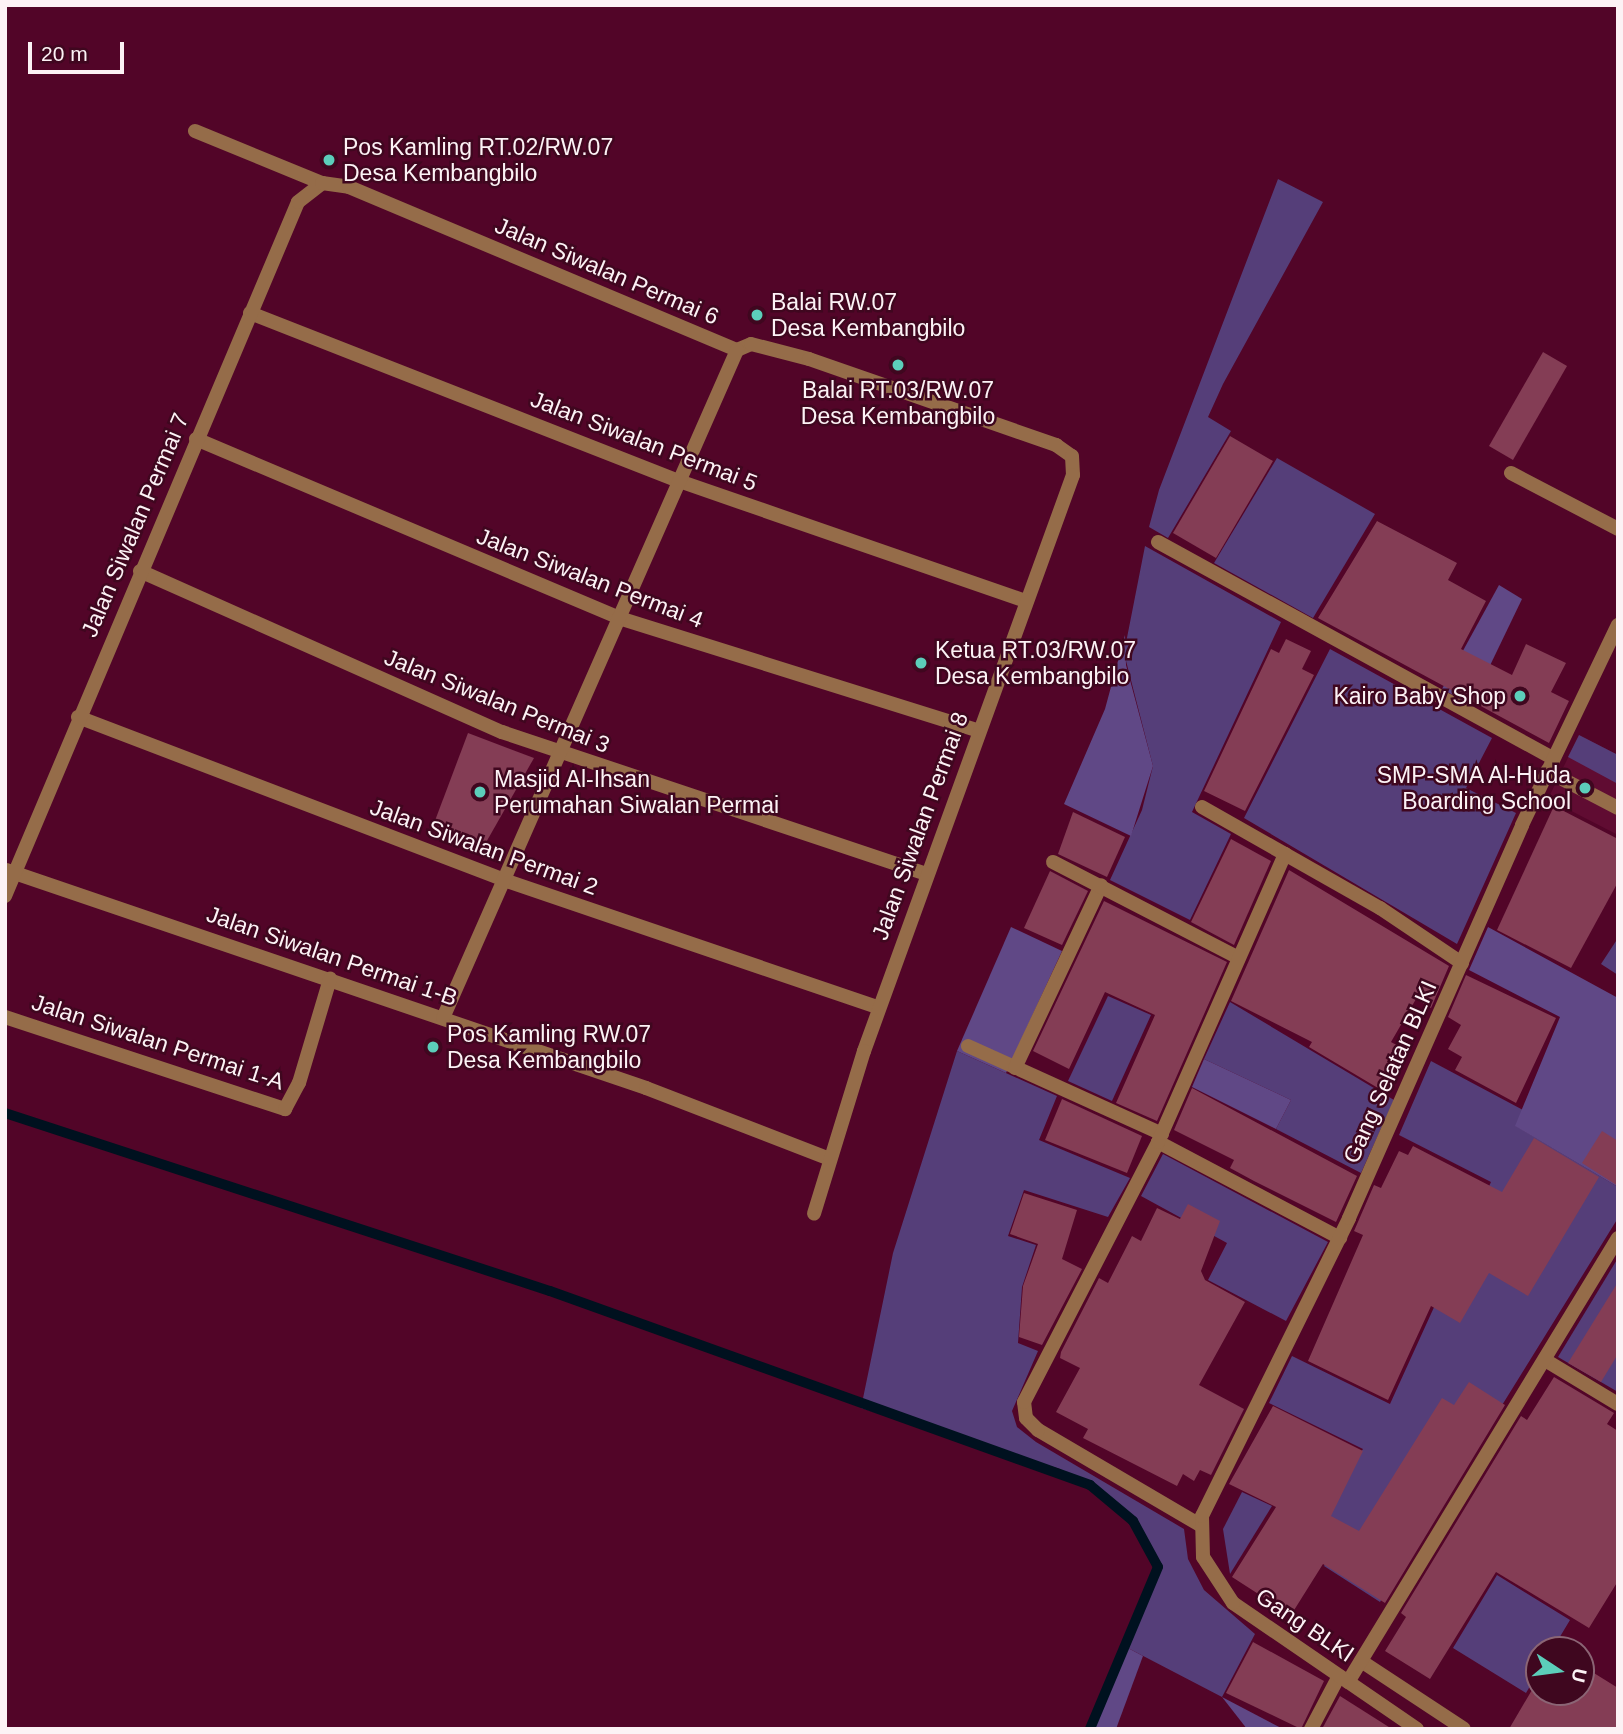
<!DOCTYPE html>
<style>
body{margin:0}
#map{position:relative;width:1623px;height:1734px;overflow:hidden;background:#520528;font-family:Arial,sans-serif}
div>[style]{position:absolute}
.built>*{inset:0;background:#600c32}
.green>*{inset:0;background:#553e79}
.forest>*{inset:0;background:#604886}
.stream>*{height:10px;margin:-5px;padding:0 5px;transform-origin:5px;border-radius:5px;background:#00111f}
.building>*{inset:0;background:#843d55}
.service>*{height:14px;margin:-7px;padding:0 7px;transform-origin:7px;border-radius:7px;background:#956c49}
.minor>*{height:14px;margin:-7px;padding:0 7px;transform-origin:7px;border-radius:7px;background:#956c49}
.dots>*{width:19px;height:19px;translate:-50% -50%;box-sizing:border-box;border:4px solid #3f071f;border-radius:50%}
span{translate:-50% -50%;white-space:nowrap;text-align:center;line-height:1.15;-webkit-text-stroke:5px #3f071f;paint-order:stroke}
.poi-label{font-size:23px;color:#fcf2f5}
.left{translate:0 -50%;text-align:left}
.right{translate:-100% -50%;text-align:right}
.street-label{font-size:23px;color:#fcf2f5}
.frame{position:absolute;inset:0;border:7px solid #fcf2f5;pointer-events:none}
.north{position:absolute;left:1525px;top:1636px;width:70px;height:70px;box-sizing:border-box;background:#3f071f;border:2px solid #8b6575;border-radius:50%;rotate:103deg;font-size:19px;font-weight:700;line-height:28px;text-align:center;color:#fcf2f5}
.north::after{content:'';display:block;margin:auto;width:24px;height:32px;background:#5cceba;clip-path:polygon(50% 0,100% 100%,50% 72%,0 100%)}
.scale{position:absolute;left:28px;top:42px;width:96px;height:32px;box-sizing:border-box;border:4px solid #fcf2f5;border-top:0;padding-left:9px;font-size:21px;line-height:24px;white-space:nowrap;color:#fcf2f5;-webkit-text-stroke:5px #3f071f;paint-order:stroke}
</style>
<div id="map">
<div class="built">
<i style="clip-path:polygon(1579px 735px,1618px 755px,1618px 835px,1548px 799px)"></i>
</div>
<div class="green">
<i style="clip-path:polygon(1278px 179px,1323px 202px,1223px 384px,1208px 417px,1231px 431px,1168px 538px,1149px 527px,1159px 490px)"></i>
<i style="clip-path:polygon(1277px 458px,1375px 514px,1313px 618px,1214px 563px)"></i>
<i style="clip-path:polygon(1145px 546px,1281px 622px,1192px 812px,1231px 834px,1190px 920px,1110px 880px,1142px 810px,1153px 766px,1124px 653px)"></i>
<i style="clip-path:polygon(1330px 649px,1492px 738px,1466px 788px,1516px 813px,1457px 944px,1244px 818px)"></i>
<i style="clip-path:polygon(1579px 735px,1618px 755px,1618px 784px,1568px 757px)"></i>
<i style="clip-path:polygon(1618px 938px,1618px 975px,1601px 964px)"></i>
<i style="clip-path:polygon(1108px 996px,1151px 1015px,1112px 1101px,1068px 1081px)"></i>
<i style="clip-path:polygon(1230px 1002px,1394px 1100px,1361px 1173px,1276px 1129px,1291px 1100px,1204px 1059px)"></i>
<i style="clip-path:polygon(957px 1051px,1057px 1096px,1039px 1140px,1130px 1178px,1108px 1217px,1024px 1190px,1008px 1236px,1036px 1245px,1022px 1287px,1018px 1343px,1038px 1351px,1012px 1411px,1017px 1427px,1036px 1442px,1184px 1529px,1188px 1559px,1204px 1590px,1255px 1634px,1222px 1697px,1124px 1646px,1158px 1567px,1142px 1532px,1120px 1508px,1060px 1469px,861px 1408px,893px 1253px)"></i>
<i style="clip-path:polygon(1431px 1061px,1523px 1110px,1516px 1126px,1618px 1187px,1618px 1218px,1380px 1602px,1324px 1566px,1339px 1542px,1309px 1524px,1363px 1449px,1269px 1403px,1292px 1356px,1390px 1404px,1491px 1182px,1399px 1135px)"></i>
<i style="clip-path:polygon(1163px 1154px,1328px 1242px,1286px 1321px,1208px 1280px,1227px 1243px,1141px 1196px)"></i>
<i style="clip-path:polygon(1618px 1258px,1618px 1392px,1558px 1357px)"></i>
<i style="clip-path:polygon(1242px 1492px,1272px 1506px,1230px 1574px,1223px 1529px)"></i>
<i style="clip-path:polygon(1497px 1575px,1570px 1620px,1552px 1650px,1539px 1650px,1539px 1671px,1526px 1693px,1453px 1648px)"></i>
</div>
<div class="forest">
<i style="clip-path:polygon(1499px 585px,1522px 599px,1471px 705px,1442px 689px)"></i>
<i style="clip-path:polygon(1125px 635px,1126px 665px,1153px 766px,1131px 836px,1064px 804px,1105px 709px)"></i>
<i style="clip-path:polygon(1011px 927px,1062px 951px,1006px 1073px,957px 1051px)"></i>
<i style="clip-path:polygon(1488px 927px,1618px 998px,1618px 1187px,1515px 1126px,1560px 1017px,1469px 970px)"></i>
<i style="clip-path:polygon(1204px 1059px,1291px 1100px,1276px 1129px,1192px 1087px)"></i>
<i style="clip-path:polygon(1124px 1646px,1143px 1656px,1116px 1729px,1090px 1729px)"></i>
<i style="clip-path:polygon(1222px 1697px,1283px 1729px,1247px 1729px)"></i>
</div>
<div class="stream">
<i style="left:5px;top:1113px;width:573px;rotate:18.09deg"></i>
<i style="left:550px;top:1291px;width:574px;rotate:19.76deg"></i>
<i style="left:1090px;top:1485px;width:56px;rotate:39.9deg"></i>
<i style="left:1133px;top:1521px;width:52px;rotate:61.5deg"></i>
<i style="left:1158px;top:1567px;width:176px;rotate:112.8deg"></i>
</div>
<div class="building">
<i style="clip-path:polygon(1543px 352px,1567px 366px,1513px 460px,1489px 446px)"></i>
<i style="clip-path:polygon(1230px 436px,1273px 461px,1216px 558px,1173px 533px)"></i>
<i style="clip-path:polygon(1377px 521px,1457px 563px,1448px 580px,1486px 601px,1461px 649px,1512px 675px,1526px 644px,1566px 663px,1551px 692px,1569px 701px,1549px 743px,1318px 618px)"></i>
<i style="clip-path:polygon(1286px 639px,1311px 651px,1302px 669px,1314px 675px,1245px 811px,1204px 791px,1271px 649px,1279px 653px)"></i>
<i style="clip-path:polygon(468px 733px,534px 758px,480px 853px,433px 826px)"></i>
<i style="clip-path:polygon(1554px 806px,1618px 839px,1618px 882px,1571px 968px,1497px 930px)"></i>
<i style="clip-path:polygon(1073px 812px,1125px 837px,1107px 877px,1058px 854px)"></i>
<i style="clip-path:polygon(1231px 839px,1271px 861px,1234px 945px,1191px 922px)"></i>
<i style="clip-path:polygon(1289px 870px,1449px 966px,1431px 1008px,1416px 999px,1391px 1042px,1402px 1048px,1378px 1088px,1309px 1047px,1312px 1042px,1231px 1001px)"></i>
<i style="clip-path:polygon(1050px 871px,1088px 891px,1062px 945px,1024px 928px)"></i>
<i style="clip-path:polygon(1104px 901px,1227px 962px,1157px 1121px,1116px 1103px,1155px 1015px,1105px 992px,1069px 1069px,1033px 1051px)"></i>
<i style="clip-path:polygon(1466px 975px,1556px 1018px,1516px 1103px,1455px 1070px,1462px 1057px,1448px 1049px,1461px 1025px,1448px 1017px)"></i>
<i style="clip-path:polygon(1192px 1088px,1357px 1176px,1336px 1222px,1254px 1181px,1230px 1168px,1234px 1160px,1174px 1130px)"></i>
<i style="clip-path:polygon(1062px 1099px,1142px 1136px,1127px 1173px,1045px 1140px)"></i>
<i style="clip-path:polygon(1602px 1131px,1618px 1141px,1618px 1186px,1582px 1163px)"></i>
<i style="clip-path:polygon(1534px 1138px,1599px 1177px,1528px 1296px,1489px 1273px,1460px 1323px,1431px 1306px,1388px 1400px,1308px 1361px,1363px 1235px,1354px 1231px,1374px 1185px,1381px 1188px,1399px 1151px,1408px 1155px,1413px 1146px,1502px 1192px)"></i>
<i style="clip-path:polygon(1024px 1193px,1077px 1210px,1062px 1259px,1082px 1269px,1042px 1345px,1019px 1337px,1023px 1286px,1038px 1244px,1010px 1234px)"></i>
<i style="clip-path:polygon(1188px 1204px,1220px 1221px,1201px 1271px,1205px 1280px,1245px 1302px,1199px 1385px,1244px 1409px,1211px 1475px,1200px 1470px,1194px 1481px,1183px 1474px,1177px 1486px,1083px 1438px,1088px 1429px,1056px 1412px,1080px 1368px,1060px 1358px,1061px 1352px,1099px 1278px,1108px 1283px,1132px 1236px,1141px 1241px,1157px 1208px,1180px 1219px)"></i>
<i style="clip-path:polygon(1618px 1282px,1618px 1354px,1601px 1382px,1568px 1363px)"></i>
<i style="clip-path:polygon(1554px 1377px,1614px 1413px,1607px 1424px,1618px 1431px,1618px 1581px,1589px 1628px,1496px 1572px,1430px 1679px,1385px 1651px,1406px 1617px,1401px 1613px,1521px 1416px,1527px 1420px)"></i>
<i style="clip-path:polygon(1469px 1382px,1505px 1405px,1385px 1603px,1323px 1564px,1291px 1615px,1232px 1577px,1276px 1507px,1229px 1484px,1273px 1406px,1363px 1451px,1331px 1516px,1359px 1531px,1442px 1398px,1454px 1405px)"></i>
<i style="clip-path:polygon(1253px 1642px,1324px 1681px,1301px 1729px,1226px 1693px)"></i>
<i style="clip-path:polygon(1581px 1665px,1618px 1688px,1618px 1729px,1509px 1729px,1539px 1678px,1539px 1692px,1581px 1692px)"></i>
<i style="clip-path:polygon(1340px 1696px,1392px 1729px,1322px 1729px)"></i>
</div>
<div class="service">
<i style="left:195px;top:131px;width:137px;rotate:22.3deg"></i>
<i style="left:1547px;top:771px;width:80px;rotate:27.5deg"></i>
<i style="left:968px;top:1046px;width:213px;rotate:24.4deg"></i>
<i style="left:1015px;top:1068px;width:202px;rotate:-64.8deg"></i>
<i style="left:1545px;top:1360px;width:85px;rotate:31.1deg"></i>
<i style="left:1361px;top:1661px;width:123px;rotate:33.4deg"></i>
<i style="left:1348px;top:1682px;width:520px;rotate:-58.7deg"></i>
</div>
<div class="minor">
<i style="left:250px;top:313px;width:461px;rotate:21.4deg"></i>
<i style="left:679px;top:481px;width:367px;rotate:19.1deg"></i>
<i style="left:196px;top:439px;width:459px;rotate:22.9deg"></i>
<i style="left:619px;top:618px;width:377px;rotate:17.4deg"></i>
<i style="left:1511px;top:473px;width:121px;rotate:27.6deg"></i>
<i style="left:1158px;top:542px;width:450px;rotate:28.7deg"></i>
<i style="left:140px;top:571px;width:396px;rotate:24deg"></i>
<i style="left:502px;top:732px;width:448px;rotate:18.5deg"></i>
<i style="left:78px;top:717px;width:456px;rotate:20.9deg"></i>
<i style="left:504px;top:880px;width:396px;rotate:18.8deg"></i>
<i style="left:1202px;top:807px;width:205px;rotate:29.6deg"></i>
<i style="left:1380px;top:908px;width:99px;rotate:33.9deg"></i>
<i style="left:1053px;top:862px;width:209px;rotate:27.3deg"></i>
<i style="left:6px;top:870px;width:676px;rotate:18.81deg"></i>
<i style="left:646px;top:1088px;width:197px;rotate:21.1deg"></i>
<i style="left:5px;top:896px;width:753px;rotate:-67.11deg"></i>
<i style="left:298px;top:202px;width:31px;rotate:-38deg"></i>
<i style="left:322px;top:183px;width:27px;rotate:8deg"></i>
<i style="left:349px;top:187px;width:421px;rotate:22.8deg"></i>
<i style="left:737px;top:350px;width:15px;rotate:-23deg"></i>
<i style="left:751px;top:344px;width:60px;rotate:14.5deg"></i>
<i style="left:809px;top:359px;width:262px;rotate:19.2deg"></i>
<i style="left:1056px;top:445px;width:19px;rotate:35deg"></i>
<i style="left:1072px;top:456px;width:19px;rotate:87deg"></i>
<i style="left:1073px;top:475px;width:613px;rotate:109.94deg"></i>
<i style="left:864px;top:1051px;width:170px;rotate:107.1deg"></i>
<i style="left:5px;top:1017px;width:295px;rotate:18.2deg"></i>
<i style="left:285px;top:1109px;width:30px;rotate:-62deg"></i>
<i style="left:299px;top:1083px;width:109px;rotate:-73.4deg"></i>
<i style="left:443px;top:1018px;width:730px;rotate:-66.24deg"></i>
<i style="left:1158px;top:1142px;width:206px;rotate:27.8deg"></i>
<i style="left:1200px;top:1525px;width:188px;rotate:-149.6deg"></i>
<i style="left:1038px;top:1430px;width:17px;rotate:-135deg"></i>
<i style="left:1026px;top:1418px;width:16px;rotate:-97deg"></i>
<i style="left:1024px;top:1402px;width:292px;rotate:-62.7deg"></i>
<i style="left:1158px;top:1142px;width:315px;rotate:-66.2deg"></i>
<i style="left:1311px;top:1729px;width:60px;rotate:-62.2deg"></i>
<i style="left:1417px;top:1729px;width:223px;rotate:-145.6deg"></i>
<i style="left:1233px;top:1603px;width:55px;rotate:-123.1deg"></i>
<i style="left:1203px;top:1557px;width:41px;rotate:-91.4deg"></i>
<i style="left:1202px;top:1516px;width:332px;rotate:-63.7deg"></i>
<i style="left:1349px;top:1218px;width:429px;rotate:-66.2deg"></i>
<i style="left:1522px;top:825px;width:222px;rotate:-64.4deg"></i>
</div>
<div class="dots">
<i style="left:329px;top:160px;background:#5cceba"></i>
<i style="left:757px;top:315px;background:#5cceba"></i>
<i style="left:898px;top:365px;background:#5cceba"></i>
<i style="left:921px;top:663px;background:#5cceba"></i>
<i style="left:1520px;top:696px;background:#5cceba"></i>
<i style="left:1585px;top:788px;background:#5cceba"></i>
<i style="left:480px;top:792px;background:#5cceba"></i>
<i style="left:433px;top:1047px;background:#5cceba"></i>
</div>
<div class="poi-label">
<span class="left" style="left:343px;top:160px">Pos Kamling RT.02/RW.07<br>Desa Kembangbilo</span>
<span class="left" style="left:771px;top:315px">Balai RW.07<br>Desa Kembangbilo</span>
<span style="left:898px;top:403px">Balai RT.03/RW.07<br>Desa Kembangbilo</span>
<span class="left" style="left:935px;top:663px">Ketua RT.03/RW.07<br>Desa Kembangbilo</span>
<span class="right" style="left:1506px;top:696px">Kairo Baby Shop</span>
<span class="right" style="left:1571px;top:788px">SMP-SMA Al-Huda<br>Boarding School</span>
<span class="left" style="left:494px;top:792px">Masjid Al-Ihsan<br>Perumahan Siwalan Permai</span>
<span class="left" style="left:447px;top:1047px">Pos Kamling RW.07<br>Desa Kembangbilo</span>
</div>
<div class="street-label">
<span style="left:607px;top:271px;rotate:23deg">Jalan Siwalan Permai 6</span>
<span style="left:644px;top:441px;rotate:21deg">Jalan Siwalan Permai 5</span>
<span style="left:135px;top:525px;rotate:-67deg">Jalan Siwalan Permai 7</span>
<span style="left:590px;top:578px;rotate:21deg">Jalan Siwalan Permai 4</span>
<span style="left:497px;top:701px;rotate:22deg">Jalan Siwalan Permai 3</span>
<span style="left:920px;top:826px;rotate:-70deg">Jalan Siwalan Permai 8</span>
<span style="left:484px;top:847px;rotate:20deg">Jalan Siwalan Permai 2</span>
<span style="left:332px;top:956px;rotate:19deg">Jalan Siwalan Permai 1-B</span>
<span style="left:158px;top:1042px;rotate:18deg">Jalan Siwalan Permai 1-A</span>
<span style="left:1390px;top:1072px;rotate:-66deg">Gang Selatan BLKI</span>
<span style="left:1305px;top:1625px;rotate:34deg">Gang BLKI</span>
</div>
<div class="frame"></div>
<div class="north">U</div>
<div class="scale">20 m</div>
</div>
